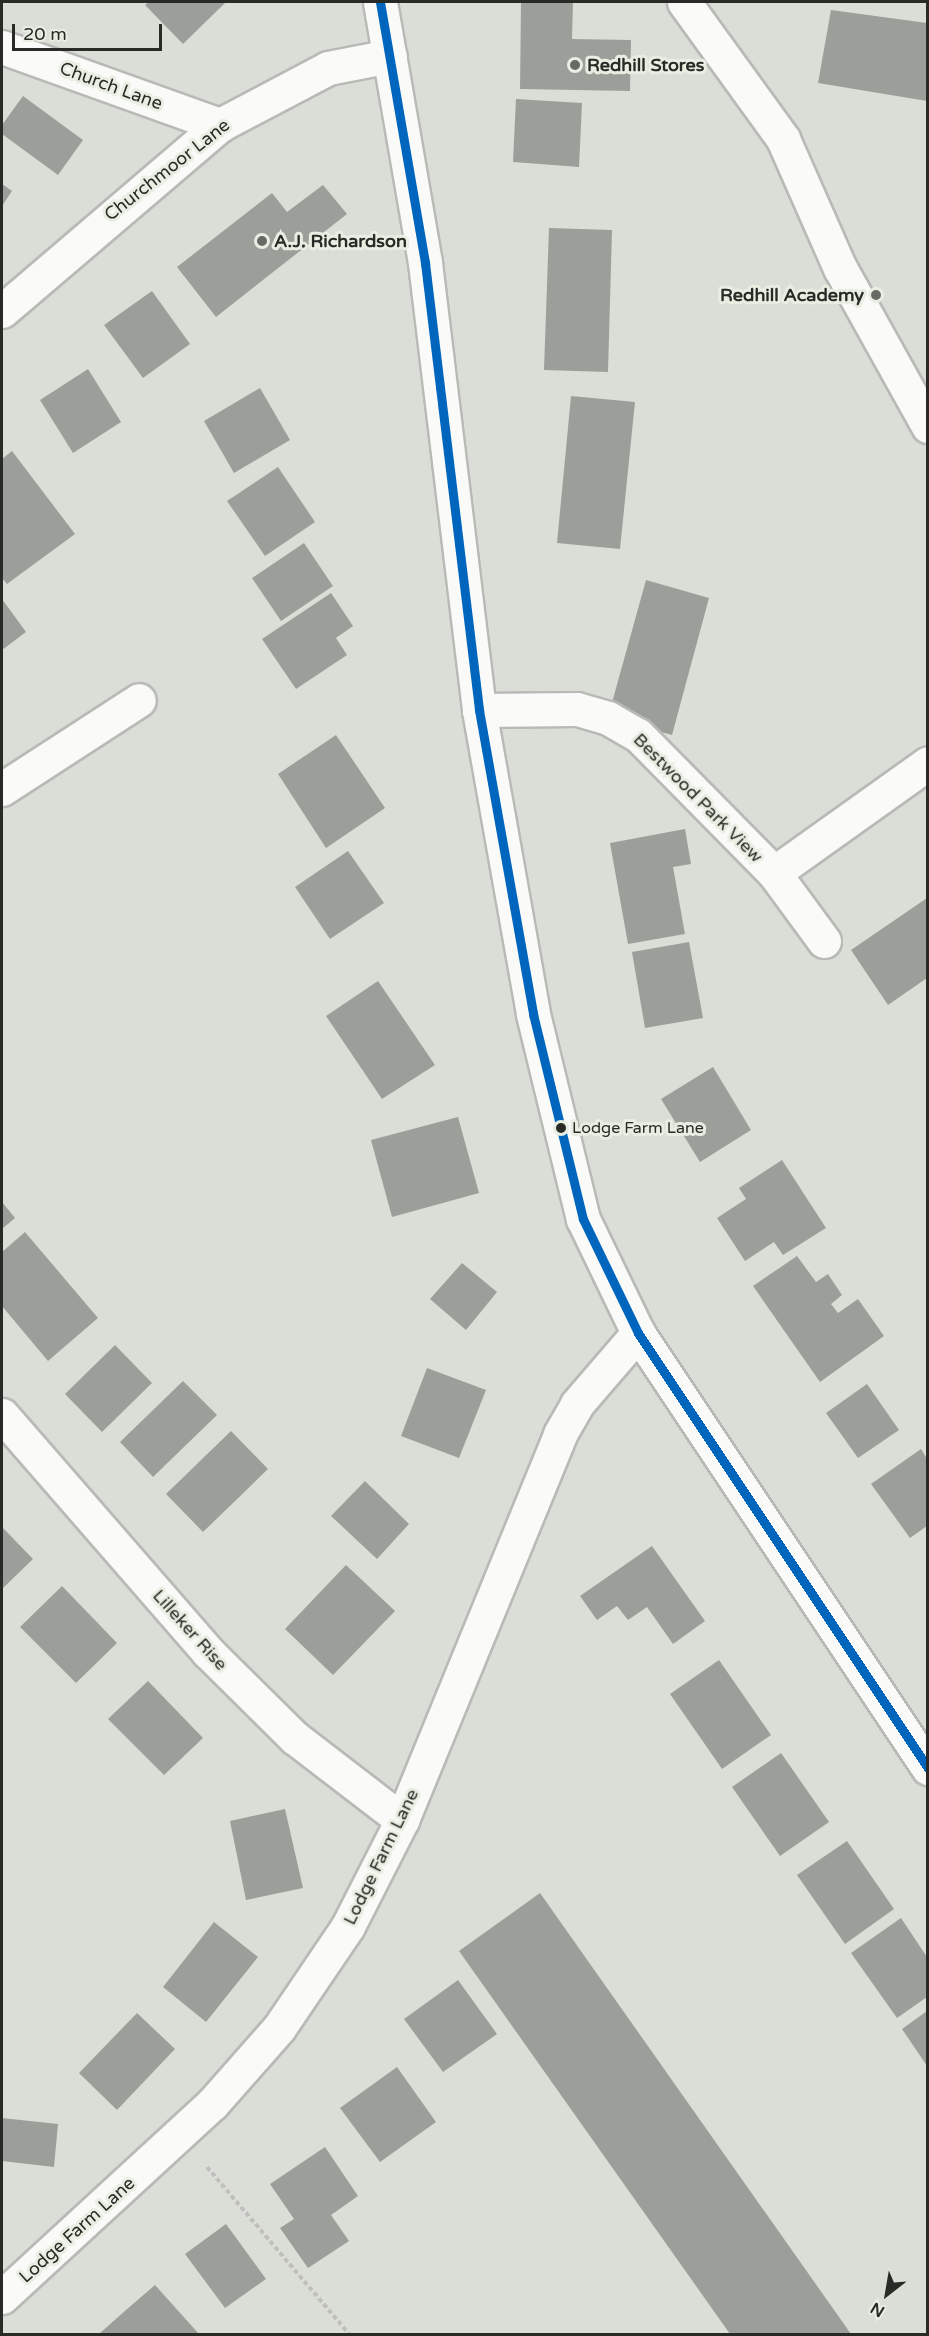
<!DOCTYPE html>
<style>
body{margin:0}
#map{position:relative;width:929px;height:2336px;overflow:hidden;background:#dbded7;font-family:"Varela Round",sans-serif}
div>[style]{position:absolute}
.building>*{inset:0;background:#9c9f99}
.path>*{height:4px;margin-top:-2px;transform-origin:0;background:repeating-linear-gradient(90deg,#bfbfbd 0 4.5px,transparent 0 7.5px)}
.roads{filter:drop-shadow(2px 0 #b8bab6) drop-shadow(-2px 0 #b8bab6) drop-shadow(0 2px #b8bab6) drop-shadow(0 -2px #b8bab6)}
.minor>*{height:33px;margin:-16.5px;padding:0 16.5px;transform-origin:16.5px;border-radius:16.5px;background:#fafaf9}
.bus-1>*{height:9px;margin:-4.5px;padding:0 4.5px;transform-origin:4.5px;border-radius:4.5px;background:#0065bd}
.dots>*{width:16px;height:16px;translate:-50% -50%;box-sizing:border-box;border:3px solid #e9eee2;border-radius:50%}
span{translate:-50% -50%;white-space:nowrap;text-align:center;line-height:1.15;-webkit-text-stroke:6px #e9eee2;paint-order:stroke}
.bus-label{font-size:16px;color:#282a26}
.left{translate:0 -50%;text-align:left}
.poi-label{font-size:18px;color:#282a26;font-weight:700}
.right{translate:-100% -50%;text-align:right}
.street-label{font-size:18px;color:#282a26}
.frame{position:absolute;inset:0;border:3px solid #282a26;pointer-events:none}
.north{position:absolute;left:857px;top:2264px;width:60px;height:60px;-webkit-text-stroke:4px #e9eee2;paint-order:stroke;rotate:211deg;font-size:16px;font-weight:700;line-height:24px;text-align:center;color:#282a26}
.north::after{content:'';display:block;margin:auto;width:21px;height:27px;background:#282a26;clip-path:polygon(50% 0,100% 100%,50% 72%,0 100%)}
.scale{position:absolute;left:12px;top:24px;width:150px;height:27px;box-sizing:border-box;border:3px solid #282a26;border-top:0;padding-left:8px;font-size:18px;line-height:21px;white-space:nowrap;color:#282a26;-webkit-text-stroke:4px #e9eee2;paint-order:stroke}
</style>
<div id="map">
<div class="building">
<i style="clip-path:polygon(149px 2px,226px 2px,183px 44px,145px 5px)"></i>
<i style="clip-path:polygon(521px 2px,573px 2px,572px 39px,631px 40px,630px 91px,520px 89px)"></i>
<i style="clip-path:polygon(831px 10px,927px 23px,927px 101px,818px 83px)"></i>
<i style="clip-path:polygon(23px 96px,83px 140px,58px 175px,2px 134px,2px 125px)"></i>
<i style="clip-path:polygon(516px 99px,582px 103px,579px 167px,513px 162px)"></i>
<i style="clip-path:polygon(2px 184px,12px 191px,2px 206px)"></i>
<i style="clip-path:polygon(323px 185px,347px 214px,216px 317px,177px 267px,272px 193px,287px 212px)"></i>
<i style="clip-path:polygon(549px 228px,612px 230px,608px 372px,544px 370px)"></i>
<i style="clip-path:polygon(152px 291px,190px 344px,143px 378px,104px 325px)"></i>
<i style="clip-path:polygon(88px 369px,121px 422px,73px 453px,40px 400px)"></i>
<i style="clip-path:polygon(260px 388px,290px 440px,234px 473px,204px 421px)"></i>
<i style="clip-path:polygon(571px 396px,635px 402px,620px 549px,557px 543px)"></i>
<i style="clip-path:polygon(12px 451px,75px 534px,7px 584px,2px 578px,2px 459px)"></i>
<i style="clip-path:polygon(278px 467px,315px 522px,265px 556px,227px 501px)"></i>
<i style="clip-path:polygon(304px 543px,333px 586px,281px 621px,252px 578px)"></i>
<i style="clip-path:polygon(646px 580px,709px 598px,672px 735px,608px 717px)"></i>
<i style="clip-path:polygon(331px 593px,353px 626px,336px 638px,347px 655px,296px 689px,262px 639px)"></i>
<i style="clip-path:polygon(2px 599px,26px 632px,2px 650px)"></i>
<i style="clip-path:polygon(336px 735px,385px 808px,326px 848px,278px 774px)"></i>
<i style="clip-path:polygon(685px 829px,691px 864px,673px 867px,685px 934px,628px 944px,610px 843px)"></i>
<i style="clip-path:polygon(348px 851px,384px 903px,330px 939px,295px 887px)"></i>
<i style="clip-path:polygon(927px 898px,927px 978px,888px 1005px,851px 950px)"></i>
<i style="clip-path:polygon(689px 942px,703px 1018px,645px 1028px,632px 952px)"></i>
<i style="clip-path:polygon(378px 981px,435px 1065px,382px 1099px,326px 1016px)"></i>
<i style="clip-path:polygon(713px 1067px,751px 1130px,700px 1162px,661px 1099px)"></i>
<i style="clip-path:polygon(458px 1117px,479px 1193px,392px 1217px,371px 1140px)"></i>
<i style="clip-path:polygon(782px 1160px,826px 1228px,783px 1255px,774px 1242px,745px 1261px,717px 1218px,746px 1199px,739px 1188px)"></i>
<i style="clip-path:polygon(2px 1202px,15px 1218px,2px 1229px)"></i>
<i style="clip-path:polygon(25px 1232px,98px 1318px,48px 1361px,2px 1306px,2px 1252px)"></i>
<i style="clip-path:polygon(797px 1256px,816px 1282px,828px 1274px,842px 1295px,831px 1304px,838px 1313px,858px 1299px,884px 1336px,820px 1382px,753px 1286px)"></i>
<i style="clip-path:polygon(462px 1263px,497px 1292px,466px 1330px,430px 1299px)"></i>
<i style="clip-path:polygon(115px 1345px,152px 1383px,102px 1432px,65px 1394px)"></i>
<i style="clip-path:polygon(427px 1368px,486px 1390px,459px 1458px,401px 1436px)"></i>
<i style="clip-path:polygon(183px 1381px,217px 1415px,153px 1477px,120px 1442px)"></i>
<i style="clip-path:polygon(867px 1384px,899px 1430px,858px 1458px,826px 1413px)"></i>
<i style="clip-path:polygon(231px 1431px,268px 1469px,203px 1532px,166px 1494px)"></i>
<i style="clip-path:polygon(921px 1449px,927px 1459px,927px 1526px,910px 1538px,871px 1484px)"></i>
<i style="clip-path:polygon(365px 1481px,409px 1524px,377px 1559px,331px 1516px)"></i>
<i style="clip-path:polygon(2px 1527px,33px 1559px,2px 1589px)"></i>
<i style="clip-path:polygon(652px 1546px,705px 1621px,673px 1644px,647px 1607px,628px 1620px,617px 1606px,597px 1620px,580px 1596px)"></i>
<i style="clip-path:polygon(346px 1565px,395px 1611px,333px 1675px,285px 1629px)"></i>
<i style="clip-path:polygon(62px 1586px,117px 1643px,76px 1683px,20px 1627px)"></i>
<i style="clip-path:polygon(719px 1660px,771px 1735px,722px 1769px,670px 1694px)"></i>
<i style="clip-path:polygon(148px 1681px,203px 1738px,164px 1775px,108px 1719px)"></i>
<i style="clip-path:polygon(781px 1753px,829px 1822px,780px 1856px,732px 1787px)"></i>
<i style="clip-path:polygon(285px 1809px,303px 1888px,246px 1900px,230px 1821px)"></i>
<i style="clip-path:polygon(847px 1841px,894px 1909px,845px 1944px,797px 1875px)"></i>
<i style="clip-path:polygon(540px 1893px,851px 2334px,730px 2334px,459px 1951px)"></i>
<i style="clip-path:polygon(901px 1918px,927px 1957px,927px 1997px,897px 2018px,851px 1953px)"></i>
<i style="clip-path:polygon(214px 1922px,258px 1957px,206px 2022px,163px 1987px)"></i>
<i style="clip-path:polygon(458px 1980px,497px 2034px,443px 2072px,404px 2019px)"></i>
<i style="clip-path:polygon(927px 2011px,927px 2066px,902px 2029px)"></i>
<i style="clip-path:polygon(137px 2013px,175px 2049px,117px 2110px,79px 2073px)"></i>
<i style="clip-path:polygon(397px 2067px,436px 2122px,380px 2162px,340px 2108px)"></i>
<i style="clip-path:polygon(2px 2118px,58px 2124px,54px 2167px,2px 2161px)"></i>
<i style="clip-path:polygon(325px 2147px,358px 2196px,331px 2215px,349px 2241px,308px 2268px,280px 2228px,294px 2219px,270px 2184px)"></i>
<i style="clip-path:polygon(226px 2224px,266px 2279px,225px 2308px,185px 2254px)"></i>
<i style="clip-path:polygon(155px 2285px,199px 2334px,99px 2334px,126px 2310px)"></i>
</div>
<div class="path">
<i style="left:207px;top:2167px;width:219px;rotate:49.6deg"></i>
</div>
<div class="roads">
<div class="minor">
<i style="left:380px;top:2px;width:265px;rotate:80.2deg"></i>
<i style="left:425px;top:263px;width:450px;rotate:83.1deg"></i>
<i style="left:479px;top:710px;width:309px;rotate:79.9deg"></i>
<i style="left:533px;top:1014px;width:211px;rotate:76.3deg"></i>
<i style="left:583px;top:1219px;width:127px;rotate:64.2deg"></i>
<i style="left:638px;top:1333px;width:523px;rotate:56.31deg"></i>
<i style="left:684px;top:2px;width:169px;rotate:54.1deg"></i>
<i style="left:783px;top:139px;width:141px;rotate:66.2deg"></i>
<i style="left:840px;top:268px;width:181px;rotate:60.9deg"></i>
<i style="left:2px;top:47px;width:232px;rotate:19.7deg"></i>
<i style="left:2px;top:311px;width:287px;rotate:-40.5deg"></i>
<i style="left:220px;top:125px;width:122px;rotate:-27.8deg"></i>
<i style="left:328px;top:68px;width:63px;rotate:-11deg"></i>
<i style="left:479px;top:710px;width:98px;rotate:-0.6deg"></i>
<i style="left:577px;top:709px;width:32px;rotate:16deg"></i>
<i style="left:608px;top:718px;width:34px;rotate:30deg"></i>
<i style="left:638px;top:735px;width:194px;rotate:45.4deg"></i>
<i style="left:2px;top:789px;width:163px;rotate:-33deg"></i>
<i style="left:824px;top:941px;width:84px;rotate:-126.3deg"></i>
<i style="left:774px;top:873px;width:189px;rotate:-35.5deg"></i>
<i style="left:2px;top:1415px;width:314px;rotate:49deg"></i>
<i style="left:208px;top:1652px;width:122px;rotate:44.7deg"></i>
<i style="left:295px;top:1738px;width:135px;rotate:37.5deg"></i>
<i style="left:2px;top:2297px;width:285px;rotate:-42.6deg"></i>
<i style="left:212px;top:2104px;width:101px;rotate:-48.6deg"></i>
<i style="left:279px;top:2028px;width:123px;rotate:-55.9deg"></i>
<i style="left:348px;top:1926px;width:119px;rotate:-63deg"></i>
<i style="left:402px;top:1820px;width:417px;rotate:-67.7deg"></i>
<i style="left:560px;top:1434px;width:34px;rotate:-60deg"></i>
<i style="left:577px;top:1404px;width:94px;rotate:-49.3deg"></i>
</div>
</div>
<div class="bus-1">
<i style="left:380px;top:2px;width:265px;rotate:80.2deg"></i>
<i style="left:425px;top:263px;width:450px;rotate:83.1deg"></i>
<i style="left:479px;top:710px;width:309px;rotate:79.9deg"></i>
<i style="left:533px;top:1014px;width:211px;rotate:76.3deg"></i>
<i style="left:583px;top:1219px;width:127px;rotate:64.2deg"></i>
<i style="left:638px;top:1333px;width:523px;rotate:56.31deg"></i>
</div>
<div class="dots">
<i style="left:575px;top:65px;background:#676964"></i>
<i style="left:262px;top:241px;background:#676964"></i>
<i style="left:876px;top:295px;background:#676964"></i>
<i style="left:561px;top:1128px;background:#282a26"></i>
</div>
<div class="bus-label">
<span class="left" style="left:572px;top:1128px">Lodge Farm Lane</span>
</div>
<div class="poi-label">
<span class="left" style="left:587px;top:65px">Redhill Stores</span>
<span class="left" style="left:274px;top:241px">A.J. Richardson</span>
<span class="right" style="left:864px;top:295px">Redhill Academy</span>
</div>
<div class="street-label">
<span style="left:111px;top:86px;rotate:20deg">Church Lane</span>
<span style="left:167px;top:170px;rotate:-38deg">Churchmoor Lane</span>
<span style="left:698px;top:798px;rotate:45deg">Bestwood Park View</span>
<span style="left:190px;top:1630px;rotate:48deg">Lilleker Rise</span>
<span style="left:381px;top:1857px;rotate:-64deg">Lodge Farm Lane</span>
<span style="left:77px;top:2230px;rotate:-42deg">Lodge Farm Lane</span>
</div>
<div class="frame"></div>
<div class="north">N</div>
<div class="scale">20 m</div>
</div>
